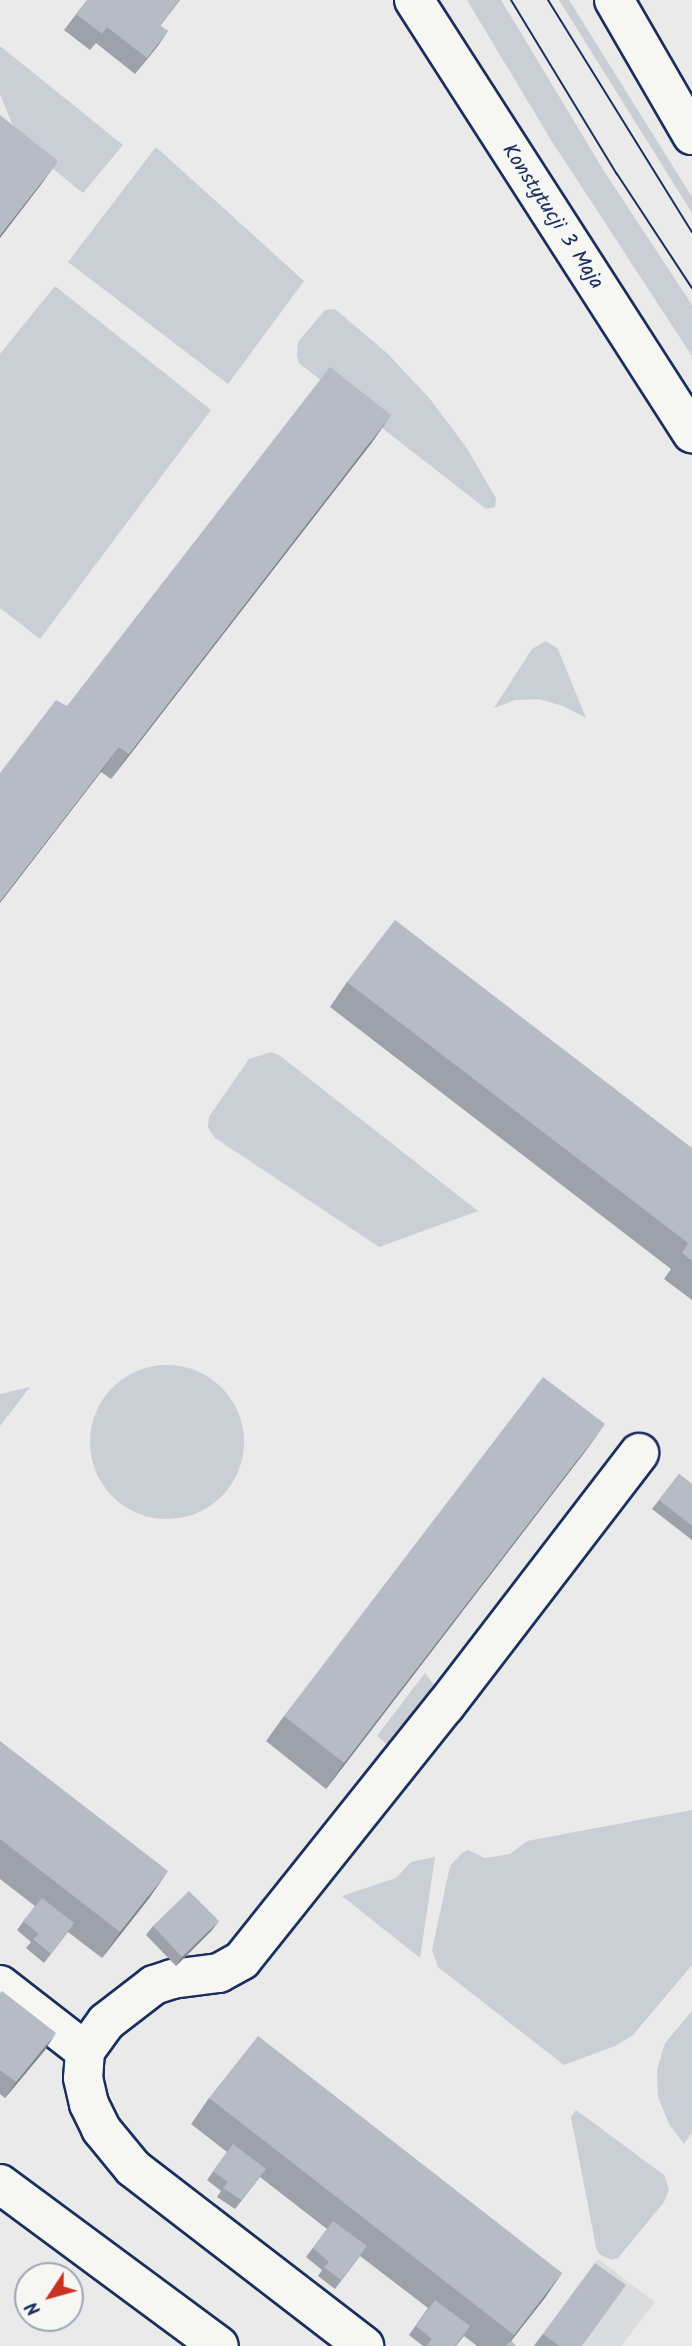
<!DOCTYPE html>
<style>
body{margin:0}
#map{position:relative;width:692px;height:2346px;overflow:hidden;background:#e9eae9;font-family:Kalam,sans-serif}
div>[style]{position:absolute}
.built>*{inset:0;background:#dadcde}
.green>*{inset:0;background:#caced5}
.round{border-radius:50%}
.roads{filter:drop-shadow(2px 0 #1b2f5e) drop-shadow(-2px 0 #1b2f5e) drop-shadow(0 2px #1b2f5e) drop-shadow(0 -2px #1b2f5e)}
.minor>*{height:38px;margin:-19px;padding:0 19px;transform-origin:19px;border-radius:19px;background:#f6f6f2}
.tertiary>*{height:38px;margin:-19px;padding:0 19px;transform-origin:19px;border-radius:19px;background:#f6f6f2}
.tram>*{height:2px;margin:-1px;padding:0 1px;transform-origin:1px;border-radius:1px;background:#1b2f5e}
.wall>*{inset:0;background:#9da1aa}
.shaded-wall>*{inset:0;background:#7f838b}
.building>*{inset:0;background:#b6bbc6}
span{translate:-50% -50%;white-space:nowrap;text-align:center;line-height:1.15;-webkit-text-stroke:7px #f6f6f2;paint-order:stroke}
.street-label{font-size:21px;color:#1b2f5e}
.north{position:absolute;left:14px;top:2262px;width:70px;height:70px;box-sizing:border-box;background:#f6f6f2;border:2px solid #9ea6b7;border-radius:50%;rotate:234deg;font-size:19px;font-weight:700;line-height:28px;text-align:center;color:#1b2f5e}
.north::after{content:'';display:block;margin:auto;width:24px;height:32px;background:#c8321e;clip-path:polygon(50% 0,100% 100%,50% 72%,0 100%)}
</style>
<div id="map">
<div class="built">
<i style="clip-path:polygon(598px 2259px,655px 2302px,621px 2346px,533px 2346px)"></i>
</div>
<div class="green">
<i style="clip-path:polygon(467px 0,501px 0,604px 171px,692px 305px,692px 356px,551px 140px)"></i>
<i style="clip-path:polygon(559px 0,569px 0,692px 197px,692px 213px)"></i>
<i style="clip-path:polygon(0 46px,123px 145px,83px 193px,19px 141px,0 94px)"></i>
<i style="clip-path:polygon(156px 147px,304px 281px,228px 384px,68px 262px)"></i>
<i style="clip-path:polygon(55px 286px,211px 410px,40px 639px,0 608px,0 354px)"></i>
<i style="clip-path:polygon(335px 309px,388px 354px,430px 399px,466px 447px,496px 498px,495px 507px,486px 509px,299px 363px,297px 356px,298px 342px,325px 310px)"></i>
<i style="clip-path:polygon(546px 641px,558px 649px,586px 718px,563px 706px,539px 699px,515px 700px,494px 708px,532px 649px)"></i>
<i style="clip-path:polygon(271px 1052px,279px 1055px,478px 1211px,379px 1247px,215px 1138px,208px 1128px,209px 1117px,249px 1059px)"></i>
<i class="round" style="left:90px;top:1365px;width:154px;height:154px"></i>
<i style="clip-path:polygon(30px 1387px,0 1426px,0 1394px)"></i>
<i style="clip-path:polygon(425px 1673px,438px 1690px,397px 1748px,388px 1745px,377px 1736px)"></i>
<i style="clip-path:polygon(692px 1810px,692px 1965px,633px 2035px,615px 2046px,564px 2065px,438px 1967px,432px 1950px,450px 1866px,462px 1853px,468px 1850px,485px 1858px,510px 1854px,527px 1841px)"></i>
<i style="clip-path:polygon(435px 1857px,420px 1958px,342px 1896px,396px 1878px,411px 1862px)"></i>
<i style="clip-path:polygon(692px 2011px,692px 2132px,684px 2144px,669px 2124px,658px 2097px,657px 2070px,665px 2043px)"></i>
<i style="clip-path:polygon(576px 2110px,664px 2175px,669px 2190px,664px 2202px,618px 2258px,612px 2260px,599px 2254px,596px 2247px,571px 2117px)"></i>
</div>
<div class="roads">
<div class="minor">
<i style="left:0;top:1985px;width:108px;rotate:37.8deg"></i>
<i style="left:85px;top:2051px;width:27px;rotate:94deg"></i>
<i style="left:83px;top:2078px;width:27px;rotate:77deg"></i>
<i style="left:89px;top:2104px;width:28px;rotate:64deg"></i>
<i style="left:101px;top:2129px;width:50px;rotate:50.6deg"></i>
<i style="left:133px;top:2168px;width:292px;rotate:37.6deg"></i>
<i style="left:85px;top:2051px;width:36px;rotate:-54deg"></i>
<i style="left:106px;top:2022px;width:61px;rotate:-37.6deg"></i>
<i style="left:154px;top:1985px;width:19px;rotate:-18deg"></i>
<i style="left:172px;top:1979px;width:47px;rotate:-7.3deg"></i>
<i style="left:219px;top:1973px;width:26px;rotate:-29deg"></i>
<i style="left:242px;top:1960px;width:325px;rotate:-51.4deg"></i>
<i style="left:445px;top:1706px;width:319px;rotate:-52.5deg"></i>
<i style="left:0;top:2184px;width:272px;rotate:36.5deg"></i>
</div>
<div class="tertiary">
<i style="left:414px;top:0;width:515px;rotate:57.3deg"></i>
<i style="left:614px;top:0;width:156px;rotate:60deg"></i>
</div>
</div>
<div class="tram">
<i style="left:511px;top:0;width:204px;rotate:58.7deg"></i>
<i style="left:617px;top:174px;width:136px;rotate:56.7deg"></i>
<i style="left:548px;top:0;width:273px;rotate:58.2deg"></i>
</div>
<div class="wall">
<i style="clip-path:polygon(87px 0,180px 0,160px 26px,168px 31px,135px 74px,96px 43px,90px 50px,64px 30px)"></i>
<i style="clip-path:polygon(373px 441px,111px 779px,101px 772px,67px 706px)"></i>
<i style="clip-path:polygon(347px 982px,692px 1148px,692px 1300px,664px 1279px,671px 1269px,330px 1007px)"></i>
<i style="clip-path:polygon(587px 1449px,326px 1789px,266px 1741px,284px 1716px)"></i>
<i style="clip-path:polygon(679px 1474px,692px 1484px,692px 1540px,652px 1509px)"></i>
<i style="clip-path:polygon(0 1741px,150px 1897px,102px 1958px,68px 1932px,44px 1963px,26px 1948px,31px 1942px,17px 1930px,35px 1906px,0 1879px)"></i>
<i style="clip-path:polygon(153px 1926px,212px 1930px,176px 1966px,146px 1935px)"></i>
<i style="clip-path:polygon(0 1993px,45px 2050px,5px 2098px,0 2094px)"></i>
<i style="clip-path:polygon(209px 2098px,562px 2273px,544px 2299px,511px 2341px,516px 2346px,477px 2346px,464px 2336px,456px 2346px,423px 2346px,409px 2335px,428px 2308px,360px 2256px,335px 2289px,318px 2276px,322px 2270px,306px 2257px,327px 2229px,260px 2177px,235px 2209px,217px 2197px,221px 2191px,207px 2180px,227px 2152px,191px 2124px)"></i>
<i style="clip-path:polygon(543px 2334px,582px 2346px,534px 2346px)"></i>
</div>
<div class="shaded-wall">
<i style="clip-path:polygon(168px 31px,157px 47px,135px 74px,147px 58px)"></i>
<i style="clip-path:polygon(58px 161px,40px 186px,0 238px,0 235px)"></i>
<i style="clip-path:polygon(391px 415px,373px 441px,111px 779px,129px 754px)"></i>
<i style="clip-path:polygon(119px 747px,101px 772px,0 903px,0 901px)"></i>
<i style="clip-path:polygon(605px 1424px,587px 1449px,326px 1789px,344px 1763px)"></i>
<i style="clip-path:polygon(168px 1871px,150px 1897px,102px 1958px,120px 1932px)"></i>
<i style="clip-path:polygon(219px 1921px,212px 1930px,176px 1966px,182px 1957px)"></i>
<i style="clip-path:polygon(56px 2033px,45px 2050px,5px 2098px,16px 2082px)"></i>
<i style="clip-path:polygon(562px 2273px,544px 2299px,507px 2346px,506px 2346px)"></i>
</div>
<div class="building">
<i style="clip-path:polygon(87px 0,179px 0,160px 25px,168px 31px,147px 58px,107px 27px,102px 34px,76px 14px)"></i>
<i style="clip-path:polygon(0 115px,58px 161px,0 235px)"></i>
<i style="clip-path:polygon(330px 367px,391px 415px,129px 754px,119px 747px,0 901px,0 773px,56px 700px,67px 706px)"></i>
<i style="clip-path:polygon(395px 920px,692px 1148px,692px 1261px,682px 1253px,688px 1243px,347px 982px)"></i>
<i style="clip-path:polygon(543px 1377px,605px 1424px,344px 1763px,284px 1716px)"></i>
<i style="clip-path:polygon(679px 1474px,692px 1484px,692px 1526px,659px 1500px)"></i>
<i style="clip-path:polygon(0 1741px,168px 1871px,120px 1932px,0 1839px)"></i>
<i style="clip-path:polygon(189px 1891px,219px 1921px,182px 1957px,153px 1926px)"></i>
<i style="clip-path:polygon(42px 1898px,74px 1923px,51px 1954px,33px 1939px,39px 1934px,23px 1921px)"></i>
<i style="clip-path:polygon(2px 1991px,56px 2033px,16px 2082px,0 2070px,0 1993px)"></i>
<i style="clip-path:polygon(258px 2036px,562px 2273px,514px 2335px,209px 2098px)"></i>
<i style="clip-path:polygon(233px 2144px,266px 2169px,241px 2200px,223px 2188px,228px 2182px,213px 2171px)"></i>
<i style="clip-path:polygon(333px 2221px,367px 2246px,341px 2280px,324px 2267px,329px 2262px,313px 2248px)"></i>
<i style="clip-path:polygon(595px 2263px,626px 2285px,582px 2346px,559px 2346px,543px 2334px)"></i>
<i style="clip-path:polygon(435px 2300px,470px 2326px,455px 2346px,427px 2346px,432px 2339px,416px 2326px)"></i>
<i style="clip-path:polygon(510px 2341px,516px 2346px,506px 2346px)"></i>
</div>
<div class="street-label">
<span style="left:552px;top:217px;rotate:57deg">Konstytucji 3 Maja</span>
</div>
<div class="north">N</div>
</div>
